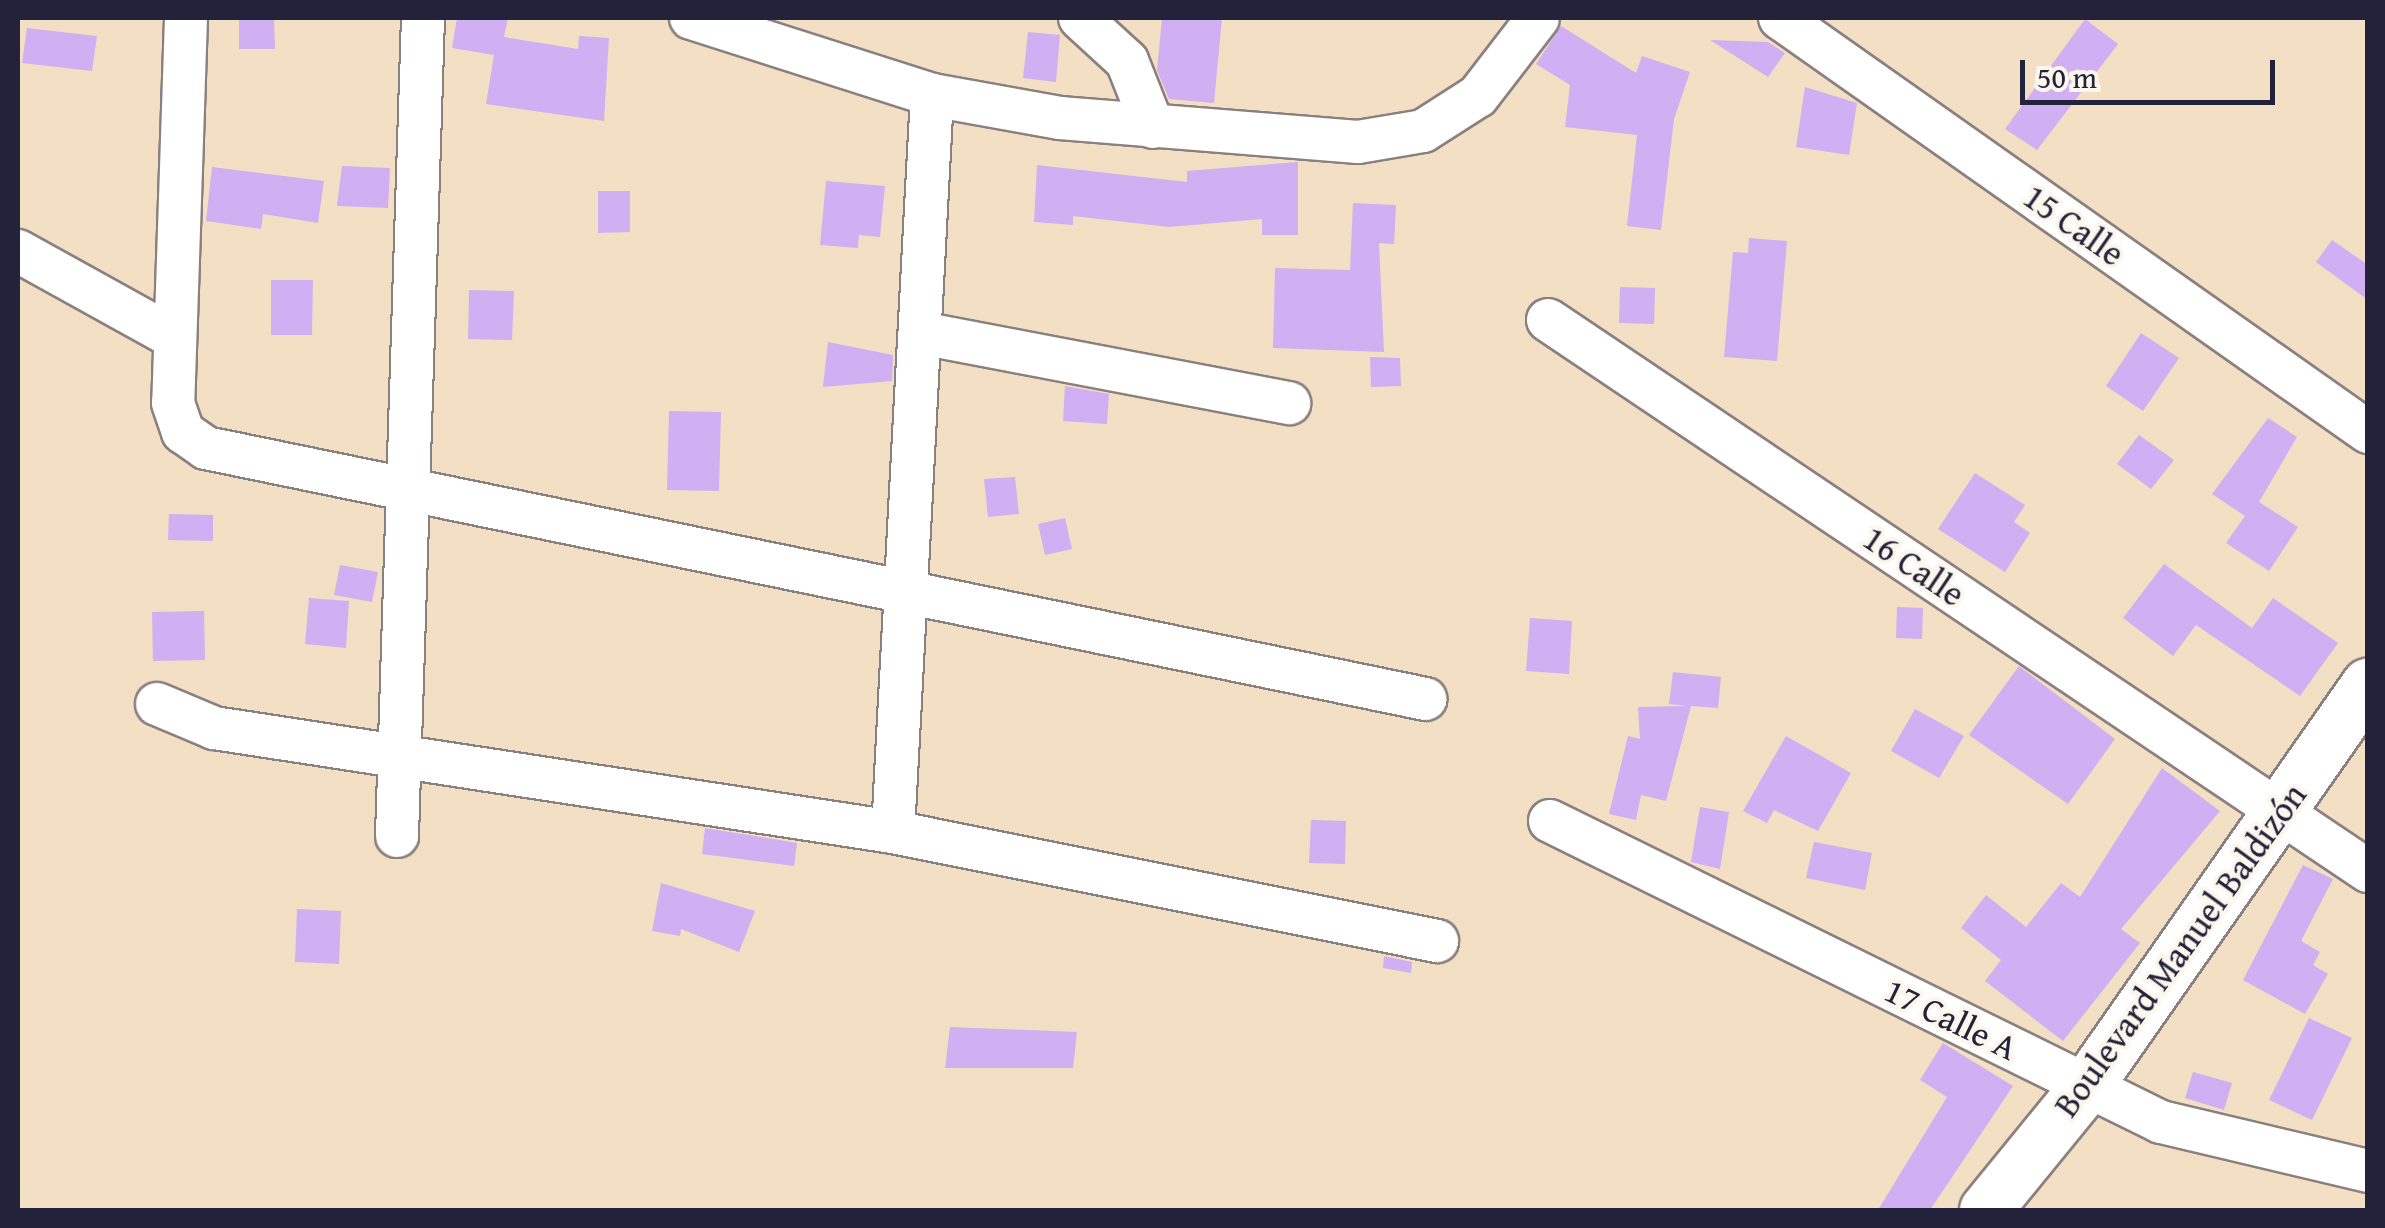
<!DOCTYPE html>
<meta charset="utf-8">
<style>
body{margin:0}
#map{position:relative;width:2385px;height:1228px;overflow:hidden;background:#f3dfc3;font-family:"Gentium Book Plus",serif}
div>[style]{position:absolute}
.building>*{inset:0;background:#d1aff3}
.roads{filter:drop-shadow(2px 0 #8a807f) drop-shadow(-2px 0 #8a807f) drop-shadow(0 2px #8a807f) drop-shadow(0 -2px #8a807f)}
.minor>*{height:42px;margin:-21px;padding:0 21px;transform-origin:21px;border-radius:21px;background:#fff}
.major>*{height:52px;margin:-26px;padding:0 26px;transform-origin:26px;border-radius:26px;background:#fff}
span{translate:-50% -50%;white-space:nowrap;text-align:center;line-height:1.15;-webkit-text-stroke:8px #fbf7ec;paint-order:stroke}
.street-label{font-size:35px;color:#22223b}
.frame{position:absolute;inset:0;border:20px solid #22223b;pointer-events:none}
.scale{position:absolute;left:2020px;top:60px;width:255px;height:45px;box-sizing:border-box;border:5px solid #22223b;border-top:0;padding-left:12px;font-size:30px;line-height:35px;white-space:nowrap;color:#22223b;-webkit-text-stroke:8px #fbf7ec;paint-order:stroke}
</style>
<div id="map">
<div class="building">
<i style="clip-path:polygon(239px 18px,274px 18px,275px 49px,239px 49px)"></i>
<i style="clip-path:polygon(457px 18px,508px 18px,504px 37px,578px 49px,579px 36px,609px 38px,604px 121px,486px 104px,494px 55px,452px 48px)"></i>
<i style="clip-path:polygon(1162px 18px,1222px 18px,1214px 103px,1169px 99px,1157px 70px)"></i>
<i style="clip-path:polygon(2085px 19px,2118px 44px,2037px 150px,2005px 129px)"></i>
<i style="clip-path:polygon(1561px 26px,1636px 73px,1642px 56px,1690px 72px,1674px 119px,1661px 230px,1627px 226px,1637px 135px,1565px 127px,1570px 85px,1536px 64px)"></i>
<i style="clip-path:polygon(27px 28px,97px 36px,92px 71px,22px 63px)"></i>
<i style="clip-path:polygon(1028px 32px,1060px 35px,1056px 82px,1023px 78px)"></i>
<i style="clip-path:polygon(1710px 40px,1768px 42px,1785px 53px,1768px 77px)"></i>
<i style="clip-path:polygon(1805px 87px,1857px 103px,1849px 155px,1796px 147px)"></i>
<i style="clip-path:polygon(1298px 162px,1298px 235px,1262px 235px,1262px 219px,1169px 227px,1073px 216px,1073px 225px,1034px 222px,1037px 165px,1187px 182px,1187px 171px)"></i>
<i style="clip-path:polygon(342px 166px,390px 168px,388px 208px,337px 206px)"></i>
<i style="clip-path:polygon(212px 167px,324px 181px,318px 223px,263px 214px,261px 229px,206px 221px)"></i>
<i style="clip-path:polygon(826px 181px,885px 186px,880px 237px,859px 235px,858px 248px,820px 245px)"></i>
<i style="clip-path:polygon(598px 191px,630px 191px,630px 232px,598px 233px)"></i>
<i style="clip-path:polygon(1353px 203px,1396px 205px,1394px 244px,1379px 243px,1384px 352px,1273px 348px,1275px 268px,1350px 270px)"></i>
<i style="clip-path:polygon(1749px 238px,1787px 241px,1777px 361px,1724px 357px,1733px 252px,1748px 253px)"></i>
<i style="clip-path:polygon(2332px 240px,2368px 265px,2368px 300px,2316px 262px)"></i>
<i style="clip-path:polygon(271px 280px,313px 280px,312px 335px,271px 335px)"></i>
<i style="clip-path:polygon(1620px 287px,1655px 288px,1654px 324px,1619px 323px)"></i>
<i style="clip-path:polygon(469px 290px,514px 291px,512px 340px,468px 339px)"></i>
<i style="clip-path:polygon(2141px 333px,2179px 358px,2143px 411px,2106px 386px)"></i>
<i style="clip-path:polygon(828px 342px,893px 355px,892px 381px,823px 387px)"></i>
<i style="clip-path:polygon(1370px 357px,1400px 358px,1401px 386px,1371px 387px)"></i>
<i style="clip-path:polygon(1065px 386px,1109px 394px,1107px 424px,1063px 421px)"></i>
<i style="clip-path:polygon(669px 411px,721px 412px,719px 491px,667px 490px)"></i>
<i style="clip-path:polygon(2268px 418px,2297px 437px,2259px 502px,2298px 527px,2269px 571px,2226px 543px,2245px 516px,2212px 494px)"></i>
<i style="clip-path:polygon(2139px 435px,2174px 460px,2151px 489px,2117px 464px)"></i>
<i style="clip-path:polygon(1975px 473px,2025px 505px,2014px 522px,2030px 533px,2005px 572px,1938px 529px)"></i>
<i style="clip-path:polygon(1015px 477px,1019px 514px,988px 517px,984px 479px)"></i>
<i style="clip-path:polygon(169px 514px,213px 515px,213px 541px,168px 540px)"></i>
<i style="clip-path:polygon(1065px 518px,1072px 549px,1045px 555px,1038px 524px)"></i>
<i style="clip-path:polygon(2164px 564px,2252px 628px,2273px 598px,2338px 643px,2300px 696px,2196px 625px,2173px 656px,2123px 618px)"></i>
<i style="clip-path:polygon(340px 565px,378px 572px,372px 602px,334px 595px)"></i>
<i style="clip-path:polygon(309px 598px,349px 601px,346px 648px,305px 644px)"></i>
<i style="clip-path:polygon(1897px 607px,1923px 608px,1922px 639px,1896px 638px)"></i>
<i style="clip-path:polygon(204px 611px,205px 660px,153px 661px,152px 612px)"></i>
<i style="clip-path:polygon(1530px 618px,1572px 621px,1569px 674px,1526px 671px)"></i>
<i style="clip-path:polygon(2019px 666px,2115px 739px,2068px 804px,1969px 735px)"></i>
<i style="clip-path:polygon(1673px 672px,1721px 677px,1718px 708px,1691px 706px,1666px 801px,1641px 795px,1636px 820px,1609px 814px,1628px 736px,1640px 739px,1638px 707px,1687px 706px,1669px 704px)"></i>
<i style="clip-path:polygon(1915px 709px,1964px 736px,1939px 778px,1891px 751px)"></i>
<i style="clip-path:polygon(1786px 736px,1851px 773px,1818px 831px,1774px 810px,1767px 823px,1743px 811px)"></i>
<i style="clip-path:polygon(2162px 768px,2220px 811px,2121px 929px,2140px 943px,2063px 1041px,1985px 981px,2001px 960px,1961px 928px,1986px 895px,2026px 927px,2061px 883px,2080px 897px)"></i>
<i style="clip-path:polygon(1700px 807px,1729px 812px,1720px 869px,1691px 862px)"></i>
<i style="clip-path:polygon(1311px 820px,1346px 821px,1345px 864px,1309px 863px)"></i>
<i style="clip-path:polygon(705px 828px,797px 843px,794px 866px,702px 854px)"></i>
<i style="clip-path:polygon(1814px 842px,1872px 853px,1865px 890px,1806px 878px)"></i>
<i style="clip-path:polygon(2303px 865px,2333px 879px,2301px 941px,2320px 952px,2313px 965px,2328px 974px,2305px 1014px,2243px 980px)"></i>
<i style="clip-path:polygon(661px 883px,755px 911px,739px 952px,681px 929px,680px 936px,652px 931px)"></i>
<i style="clip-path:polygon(297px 909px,341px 911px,339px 964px,295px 962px)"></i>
<i style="clip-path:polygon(1384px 956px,1412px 962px,1411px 973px,1383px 968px)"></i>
<i style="clip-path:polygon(2309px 1018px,2352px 1038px,2312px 1120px,2269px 1100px)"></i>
<i style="clip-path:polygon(950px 1027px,1077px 1032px,1073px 1068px,945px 1068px)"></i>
<i style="clip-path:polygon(1943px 1043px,2013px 1086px,1930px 1210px,1878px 1210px,1947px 1097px,1920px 1080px)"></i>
<i style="clip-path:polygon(2193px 1072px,2232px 1083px,2224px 1110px,2185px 1098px)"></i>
</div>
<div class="roads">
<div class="minor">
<i style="left:186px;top:18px;width:385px;rotate:91.9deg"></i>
<i style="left:173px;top:403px;width:31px;rotate:71deg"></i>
<i style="left:183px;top:432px;width:28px;rotate:35deg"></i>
<i style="left:206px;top:448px;width:1245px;rotate:11.63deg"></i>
<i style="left:691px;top:18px;width:253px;rotate:17.7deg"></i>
<i style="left:932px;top:95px;width:130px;rotate:10.2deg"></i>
<i style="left:1060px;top:118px;width:299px;rotate:4.6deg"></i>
<i style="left:1358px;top:142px;width:66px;rotate:-9.6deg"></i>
<i style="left:1423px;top:131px;width:65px;rotate:-32.5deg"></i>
<i style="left:1478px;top:96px;width:98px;rotate:-52.4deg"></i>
<i style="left:1080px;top:18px;width:64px;rotate:42.5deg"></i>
<i style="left:1127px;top:61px;width:71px;rotate:68.5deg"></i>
<i style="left:1780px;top:18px;width:719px;rotate:35.15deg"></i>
<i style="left:18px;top:251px;width:179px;rotate:29deg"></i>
<i style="left:1548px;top:320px;width:988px;rotate:33.9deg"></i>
<i style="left:921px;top:333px;width:375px;rotate:10.8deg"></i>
<i style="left:157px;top:704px;width:62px;rotate:22.8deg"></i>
<i style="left:214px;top:728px;width:687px;rotate:8.71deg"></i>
<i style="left:893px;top:832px;width:555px;rotate:11.33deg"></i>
<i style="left:1550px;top:821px;width:681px;rotate:26.23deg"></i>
<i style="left:2161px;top:1122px;width:213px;rotate:13.3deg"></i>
<i style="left:893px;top:832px;width:738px;rotate:-86.97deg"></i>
<i style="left:397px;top:836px;width:818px;rotate:-88.18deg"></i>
</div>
<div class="major">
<i style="left:1986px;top:1210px;width:160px;rotate:-50.8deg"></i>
<i style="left:2087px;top:1086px;width:490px;rotate:-55deg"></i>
</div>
</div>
<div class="street-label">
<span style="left:2074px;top:225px;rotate:35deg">15 Calle</span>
<span style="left:1914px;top:566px;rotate:34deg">16 Calle</span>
<span style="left:2180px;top:950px;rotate:-54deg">Boulevard Manuel Baldizón</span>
<span style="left:1951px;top:1019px;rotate:26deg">17 Calle A</span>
</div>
<div class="frame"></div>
<div class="scale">50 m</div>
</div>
